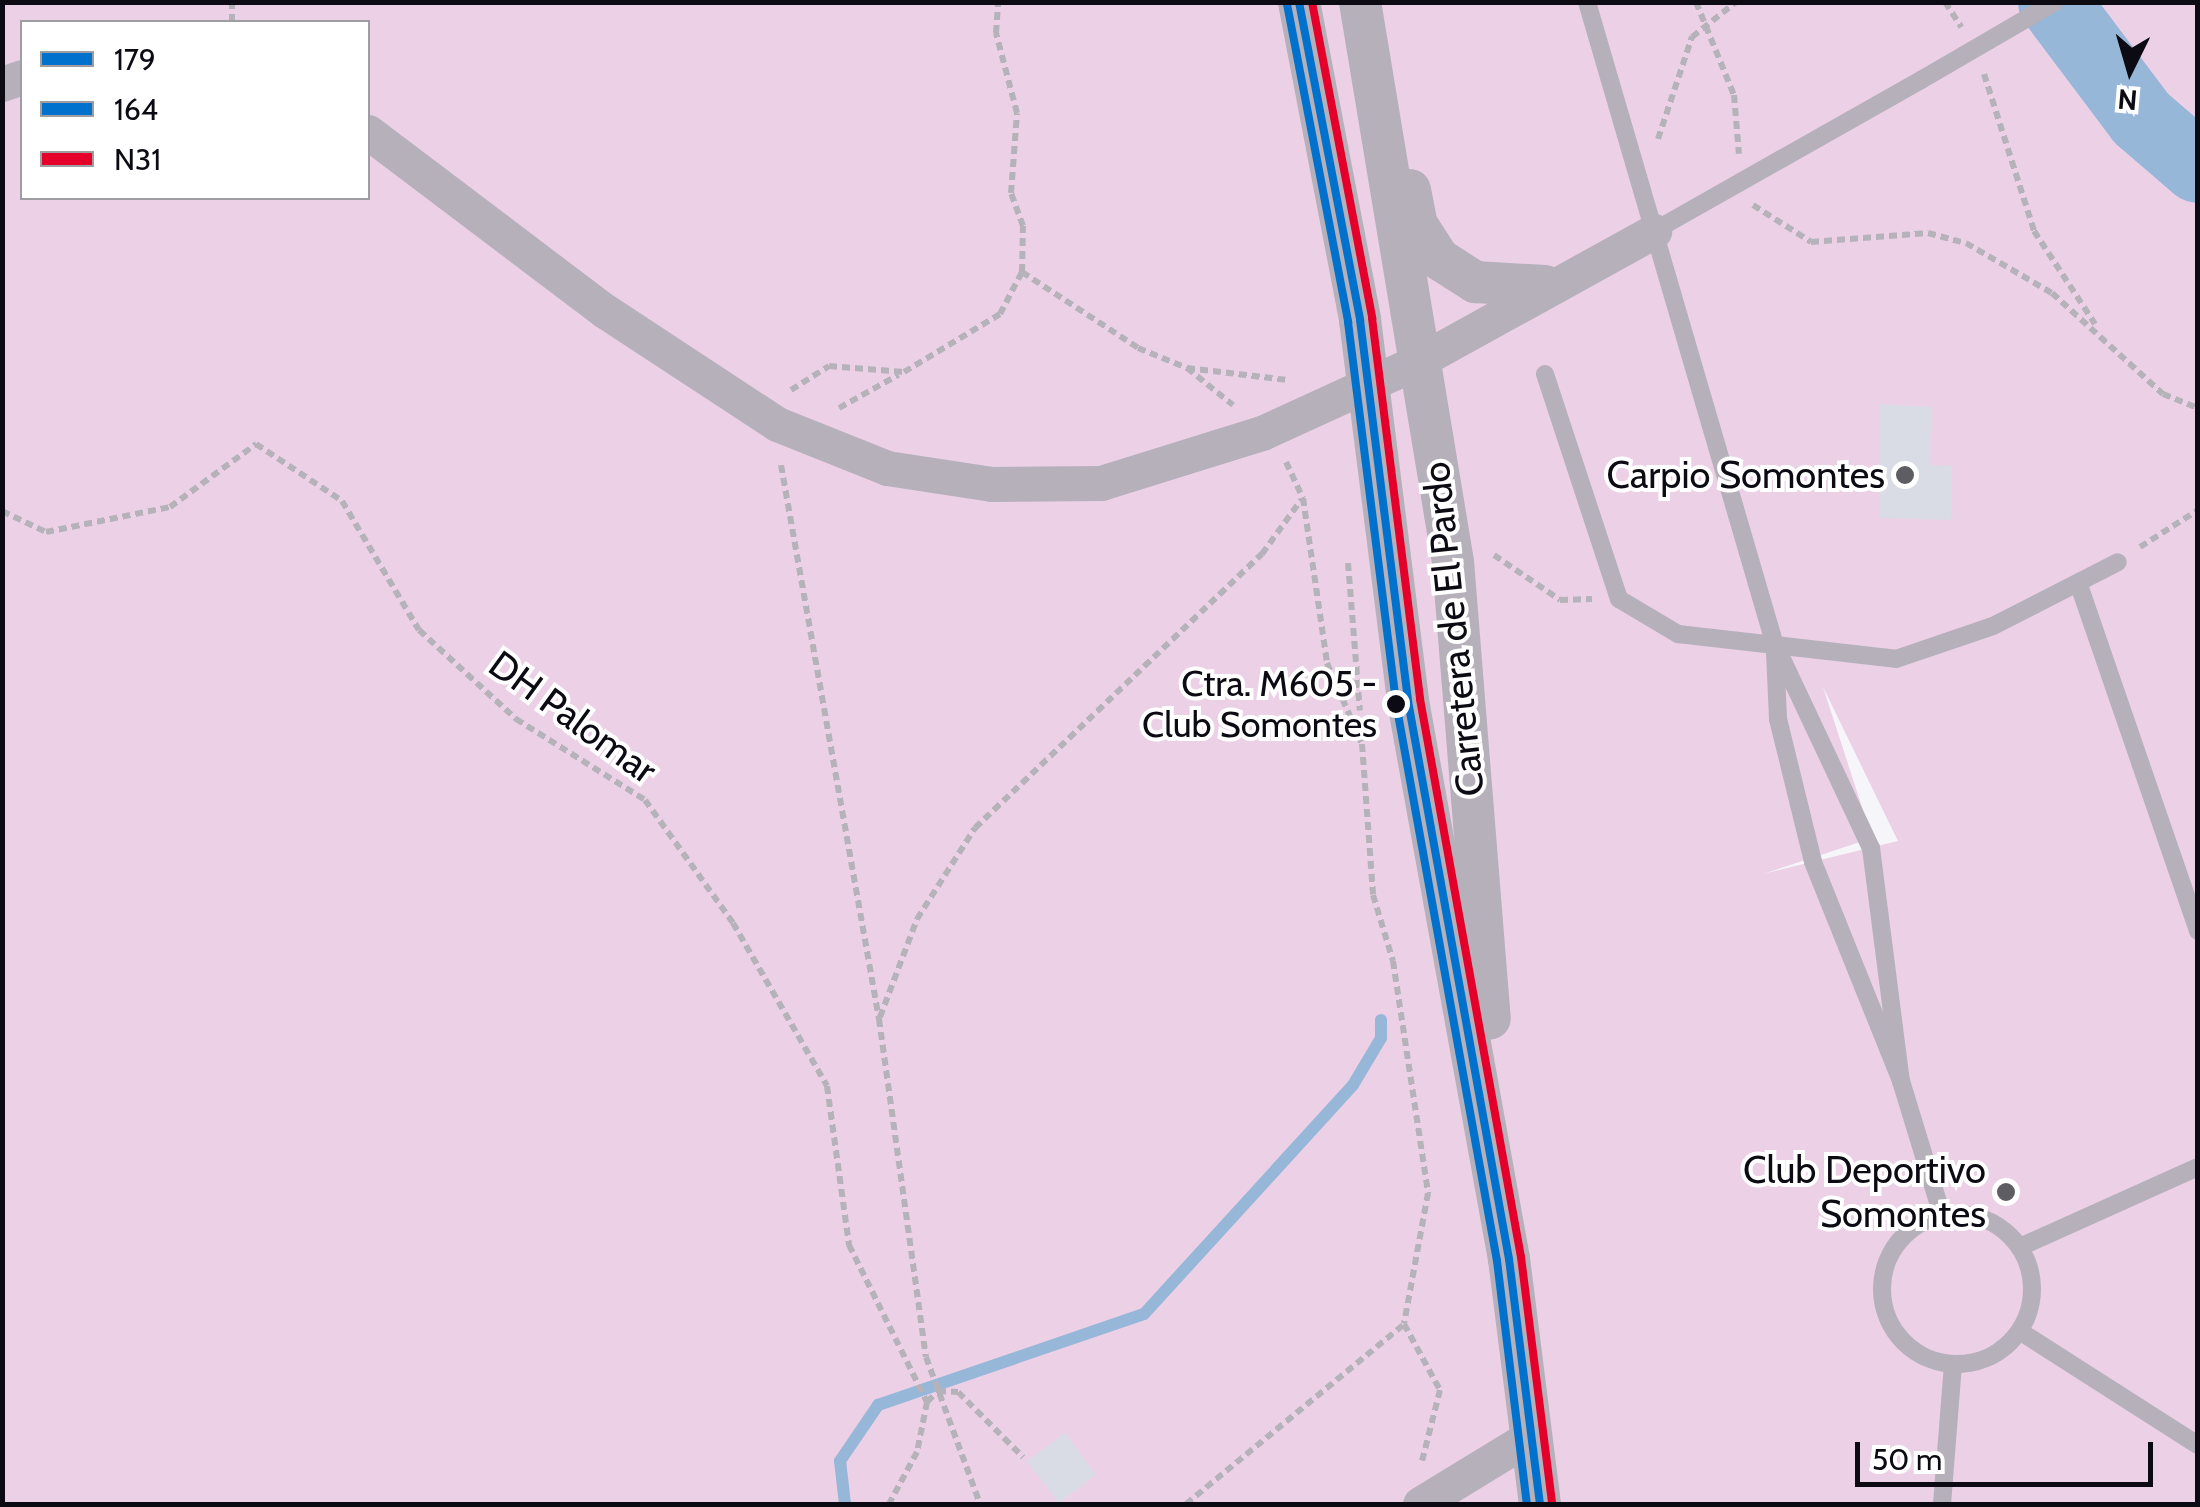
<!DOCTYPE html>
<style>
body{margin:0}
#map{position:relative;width:2200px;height:1507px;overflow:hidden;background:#f5f5fa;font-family:Cabin,sans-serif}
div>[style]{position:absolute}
.green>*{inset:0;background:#ebd0e6}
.stream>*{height:12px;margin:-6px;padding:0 6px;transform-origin:6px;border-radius:6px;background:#97b7d9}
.river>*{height:72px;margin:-36px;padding:0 36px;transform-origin:36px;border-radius:36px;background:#97b7d9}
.building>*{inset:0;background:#dadce5}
.path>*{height:6px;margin-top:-3px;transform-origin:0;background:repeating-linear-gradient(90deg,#b5b3b9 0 8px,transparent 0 13px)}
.service>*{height:18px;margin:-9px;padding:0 9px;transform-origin:9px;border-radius:9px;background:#b5b0b9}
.service>.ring{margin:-9px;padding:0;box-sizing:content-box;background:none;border:18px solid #b5b0b9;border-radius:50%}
.minor>*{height:35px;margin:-17.5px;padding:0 17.5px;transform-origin:17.5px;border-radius:17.5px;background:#b5b0b9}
.tertiary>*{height:42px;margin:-21px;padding:0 21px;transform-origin:21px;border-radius:21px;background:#b5b0b9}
.service-bridge>*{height:18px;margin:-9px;padding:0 9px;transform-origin:9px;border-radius:9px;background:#b5b0b9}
.bus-1>*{height:8px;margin:-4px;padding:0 4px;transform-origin:4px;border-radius:4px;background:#0072ce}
.bus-2>*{height:8px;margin:-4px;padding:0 4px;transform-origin:4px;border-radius:4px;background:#0072ce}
.bus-3>*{height:8px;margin:-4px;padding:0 4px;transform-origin:4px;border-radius:4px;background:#e4002b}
.dots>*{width:28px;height:28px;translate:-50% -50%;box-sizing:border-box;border:5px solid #fff;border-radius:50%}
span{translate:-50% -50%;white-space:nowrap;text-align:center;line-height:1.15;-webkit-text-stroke:8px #fff;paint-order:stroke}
.bus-label{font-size:36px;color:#0c0b14}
.right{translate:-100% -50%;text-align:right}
.poi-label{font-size:38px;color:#0c0b14}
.street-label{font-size:38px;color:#0c0b14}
.frame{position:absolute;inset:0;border:5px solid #0c0b14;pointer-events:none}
.legend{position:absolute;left:20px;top:20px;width:350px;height:180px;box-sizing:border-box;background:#fff;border:2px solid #9e9da1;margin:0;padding:12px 18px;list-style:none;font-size:30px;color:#0c0b14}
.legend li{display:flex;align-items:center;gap:20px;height:50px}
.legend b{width:50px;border:2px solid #9e9da1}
.north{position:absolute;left:2080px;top:20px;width:100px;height:100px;-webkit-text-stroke:8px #fff;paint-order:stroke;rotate:185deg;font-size:28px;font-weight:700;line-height:40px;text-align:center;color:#0c0b14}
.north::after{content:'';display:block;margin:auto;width:35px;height:45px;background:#0c0b14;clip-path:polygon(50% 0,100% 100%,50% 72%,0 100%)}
.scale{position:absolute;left:1855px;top:1442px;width:298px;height:45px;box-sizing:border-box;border:5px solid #0c0b14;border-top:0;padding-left:12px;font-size:30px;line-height:35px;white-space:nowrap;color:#0c0b14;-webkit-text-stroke:8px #fff;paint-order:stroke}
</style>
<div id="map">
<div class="green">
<i style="clip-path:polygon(evenodd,3px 3px,2197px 3px,2197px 1504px,3px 1504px,3px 3px,22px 22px,368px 22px,368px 198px,22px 198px,22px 22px,3px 3px,1823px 687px,1898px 841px,1763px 874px,1872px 838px,1823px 687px)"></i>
</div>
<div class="stream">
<i style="left:845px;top:1504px;width:43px;rotate:-96.6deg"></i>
<i style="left:840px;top:1461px;width:68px;rotate:-55.8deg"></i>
<i style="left:878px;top:1405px;width:281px;rotate:-18.9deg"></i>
<i style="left:1144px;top:1314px;width:310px;rotate:-47.6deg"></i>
<i style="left:1353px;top:1085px;width:55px;rotate:-59.2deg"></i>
<i style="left:1381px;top:1038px;width:18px;rotate:-90deg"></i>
</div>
<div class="river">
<i style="left:2054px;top:2px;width:145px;rotate:53.1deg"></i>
<i style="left:2141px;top:118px;width:75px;rotate:40.7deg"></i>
</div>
<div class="building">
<i style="clip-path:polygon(1880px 404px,1932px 407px,1929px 465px,1952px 466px,1951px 520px,1879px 518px)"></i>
<i style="clip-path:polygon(1065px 1433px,1096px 1475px,1059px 1503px,1027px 1461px)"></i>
</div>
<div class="path">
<i style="left:1696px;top:2px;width:100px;rotate:67.8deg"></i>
<i style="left:1734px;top:95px;width:59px;rotate:85.2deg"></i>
<i style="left:1945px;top:2px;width:30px;rotate:57deg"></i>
<i style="left:232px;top:22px;width:20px;rotate:-90deg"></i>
<i style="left:1984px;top:74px;width:165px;rotate:72.3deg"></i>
<i style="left:2034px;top:231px;width:111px;rotate:56.7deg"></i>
<i style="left:1658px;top:139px;width:108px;rotate:-71.6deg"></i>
<i style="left:1692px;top:37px;width:56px;rotate:-38.5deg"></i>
<i style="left:1753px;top:205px;width:69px;rotate:32.5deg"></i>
<i style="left:1811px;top:242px;width:117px;rotate:-4.4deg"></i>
<i style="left:1928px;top:233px;width:39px;rotate:15deg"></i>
<i style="left:1966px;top:243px;width:99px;rotate:30.2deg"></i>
<i style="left:2052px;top:293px;width:150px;rotate:42.3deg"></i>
<i style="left:2163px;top:394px;width:38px;rotate:22deg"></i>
<i style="left:1022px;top:272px;width:139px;rotate:33.2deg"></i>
<i style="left:1138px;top:348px;width:53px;rotate:22.2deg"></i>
<i style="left:1187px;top:368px;width:101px;rotate:6.8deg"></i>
<i style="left:1187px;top:368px;width:59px;rotate:38.8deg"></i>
<i style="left:791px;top:390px;width:45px;rotate:-32.3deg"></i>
<i style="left:829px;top:366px;width:75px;rotate:4.6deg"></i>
<i style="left:904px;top:372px;width:112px;rotate:-31.1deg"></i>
<i style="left:1000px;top:314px;width:47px;rotate:-62.4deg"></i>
<i style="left:1022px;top:272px;width:46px;rotate:-88.8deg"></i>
<i style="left:1023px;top:226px;width:35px;rotate:-110deg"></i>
<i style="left:1011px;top:193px;width:80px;rotate:-85.7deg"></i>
<i style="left:1017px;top:113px;width:83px;rotate:-104.7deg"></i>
<i style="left:996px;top:33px;width:31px;rotate:-86deg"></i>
<i style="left:839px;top:408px;width:68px;rotate:-29.2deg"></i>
<i style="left:1286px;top:462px;width:40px;rotate:65deg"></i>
<i style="left:1303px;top:498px;width:167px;rotate:81.7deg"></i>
<i style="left:1327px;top:663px;width:88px;rotate:66.6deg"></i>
<i style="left:1362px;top:744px;width:151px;rotate:85.8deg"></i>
<i style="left:1373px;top:895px;width:69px;rotate:73.1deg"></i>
<i style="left:1393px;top:961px;width:235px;rotate:81.4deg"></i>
<i style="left:1428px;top:1193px;width:133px;rotate:100.4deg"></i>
<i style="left:1404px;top:1324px;width:75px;rotate:61.4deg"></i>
<i style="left:1440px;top:1390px;width:73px;rotate:104.2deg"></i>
<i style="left:781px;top:465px;width:563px;rotate:79.97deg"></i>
<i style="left:879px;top:1019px;width:341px;rotate:82.1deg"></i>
<i style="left:926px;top:1357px;width:157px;rotate:69.8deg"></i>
<i style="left:2px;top:511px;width:49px;rotate:25.5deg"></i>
<i style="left:46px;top:532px;width:126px;rotate:-11.4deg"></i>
<i style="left:170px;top:507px;width:107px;rotate:-36.2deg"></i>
<i style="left:256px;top:444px;width:103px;rotate:33.5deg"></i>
<i style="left:342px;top:501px;width:150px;rotate:59.2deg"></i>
<i style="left:419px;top:630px;width:132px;rotate:42.5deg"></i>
<i style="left:516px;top:719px;width:152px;rotate:32.1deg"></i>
<i style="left:645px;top:800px;width:151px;rotate:54.4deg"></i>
<i style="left:733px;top:923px;width:188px;rotate:60deg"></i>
<i style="left:827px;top:1086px;width:161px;rotate:82.1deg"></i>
<i style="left:849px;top:1245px;width:175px;rotate:63.6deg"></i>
<i style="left:927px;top:1402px;width:51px;rotate:101.3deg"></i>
<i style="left:917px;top:1452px;width:59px;rotate:118.3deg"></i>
<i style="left:2140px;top:547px;width:69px;rotate:-32.5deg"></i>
<i style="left:1494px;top:555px;width:80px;rotate:34.3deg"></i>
<i style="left:1560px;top:600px;width:32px;rotate:-2deg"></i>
<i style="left:1348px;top:563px;width:148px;rotate:85.4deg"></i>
<i style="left:880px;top:1017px;width:105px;rotate:-69.3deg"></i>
<i style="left:917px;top:919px;width:108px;rotate:-57.5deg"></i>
<i style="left:975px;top:828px;width:397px;rotate:-43.7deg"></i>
<i style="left:1262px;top:554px;width:67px;rotate:-54.2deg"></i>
<i style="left:927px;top:1402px;width:16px;rotate:-45deg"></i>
<i style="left:938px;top:1391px;width:20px;rotate:3deg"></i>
<i style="left:958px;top:1392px;width:92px;rotate:45deg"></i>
<i style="left:1186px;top:1504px;width:283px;rotate:-39.5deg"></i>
</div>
<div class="service">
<i style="left:1587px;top:2px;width:667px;rotate:73.71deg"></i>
<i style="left:1774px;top:642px;width:228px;rotate:64.8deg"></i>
<i style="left:1871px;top:848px;width:235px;rotate:82.7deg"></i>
<i style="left:1654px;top:231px;width:307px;rotate:-29.5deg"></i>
<i style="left:1545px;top:374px;width:237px;rotate:71.8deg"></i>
<i style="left:1619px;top:599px;width:69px;rotate:30.7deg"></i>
<i style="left:1678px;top:634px;width:219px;rotate:6.5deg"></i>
<i style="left:1896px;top:659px;width:102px;rotate:-18.8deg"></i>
<i style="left:1993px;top:626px;width:140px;rotate:-27.1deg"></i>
<i style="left:2080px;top:588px;width:363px;rotate:71deg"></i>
<i style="left:1775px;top:652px;width:67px;rotate:87.4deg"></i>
<i style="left:1778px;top:719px;width:147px;rotate:76.2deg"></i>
<i style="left:1813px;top:862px;width:236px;rotate:68.1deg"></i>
<i style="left:1901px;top:1081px;width:140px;rotate:73deg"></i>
<i class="ring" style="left:1882px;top:1214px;width:132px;height:132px"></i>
<i style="left:2020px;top:1247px;width:195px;rotate:-24.2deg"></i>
<i style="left:2021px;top:1332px;width:210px;rotate:32.6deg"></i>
<i style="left:1942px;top:1504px;width:139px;rotate:-85.5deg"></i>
</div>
<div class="minor">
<i style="left:2px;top:84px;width:21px;rotate:-19deg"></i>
<i style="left:368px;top:132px;width:297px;rotate:37.1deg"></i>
<i style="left:605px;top:311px;width:206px;rotate:33.3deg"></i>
<i style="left:777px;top:424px;width:118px;rotate:21.8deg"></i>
<i style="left:887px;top:468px;width:106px;rotate:8.7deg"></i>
<i style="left:992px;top:484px;width:109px;rotate:-0.5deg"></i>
<i style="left:1101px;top:483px;width:169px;rotate:-17.3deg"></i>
<i style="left:1262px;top:433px;width:170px;rotate:-24.6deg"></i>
<i style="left:1417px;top:362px;width:271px;rotate:-28.9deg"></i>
<i style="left:1420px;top:1504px;width:132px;rotate:-31.4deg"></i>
</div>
<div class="tertiary">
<i style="left:1299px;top:2px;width:324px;rotate:79.1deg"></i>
<i style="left:1360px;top:320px;width:384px;rotate:82.8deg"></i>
<i style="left:1408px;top:701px;width:567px;rotate:79.74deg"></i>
<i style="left:1509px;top:1259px;width:247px;rotate:82.8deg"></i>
<i style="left:1360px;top:2px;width:568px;rotate:80.57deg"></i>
<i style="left:1453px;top:562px;width:458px;rotate:85.4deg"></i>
<i style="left:1410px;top:190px;width:36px;rotate:79deg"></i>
<i style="left:1417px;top:225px;width:40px;rotate:57.1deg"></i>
<i style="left:1439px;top:259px;width:43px;rotate:32.6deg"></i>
<i style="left:1475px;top:282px;width:70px;rotate:3.3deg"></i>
</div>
<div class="service-bridge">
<i style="left:1921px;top:80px;width:155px;rotate:-30.2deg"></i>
</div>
<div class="bus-1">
<i style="left:1299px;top:2px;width:324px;rotate:79.1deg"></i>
<i style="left:1360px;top:320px;width:384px;rotate:82.8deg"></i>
<i style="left:1408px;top:701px;width:567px;rotate:79.74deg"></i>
<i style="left:1509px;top:1259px;width:247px;rotate:82.8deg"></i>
</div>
<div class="bus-2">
<i style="left:1287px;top:4px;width:324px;rotate:79.1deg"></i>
<i style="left:1348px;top:322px;width:384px;rotate:82.8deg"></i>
<i style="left:1396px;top:703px;width:567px;rotate:79.74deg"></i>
<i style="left:1497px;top:1261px;width:245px;rotate:83deg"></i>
</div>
<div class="bus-3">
<i style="left:1312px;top:2px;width:322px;rotate:79.2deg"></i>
<i style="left:1372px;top:318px;width:384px;rotate:82.8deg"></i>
<i style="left:1420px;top:699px;width:567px;rotate:79.74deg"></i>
<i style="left:1521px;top:1257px;width:247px;rotate:82.8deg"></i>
</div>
<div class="dots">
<i style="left:1905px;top:475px;background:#5e5d64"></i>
<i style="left:1396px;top:704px;background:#0c0b14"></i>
<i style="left:2006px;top:1192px;background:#5e5d64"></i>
</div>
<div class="bus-label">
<span class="right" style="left:1377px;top:704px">Ctra. M605 -<br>Club Somontes</span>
</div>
<div class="poi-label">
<span class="right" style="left:1885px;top:475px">Carpio Somontes</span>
<span class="right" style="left:1986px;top:1192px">Club Deportivo<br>Somontes</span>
</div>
<div class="street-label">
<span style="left:1453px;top:629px;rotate:-96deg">Carretera de El Pardo</span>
<span style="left:573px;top:717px;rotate:36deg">DH Palomar</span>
</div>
<div class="frame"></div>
<ul class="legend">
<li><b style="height:12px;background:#0072ce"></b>179</li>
<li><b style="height:12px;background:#0072ce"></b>164</li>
<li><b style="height:12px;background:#e4002b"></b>N31</li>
</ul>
<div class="north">N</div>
<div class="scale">50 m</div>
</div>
